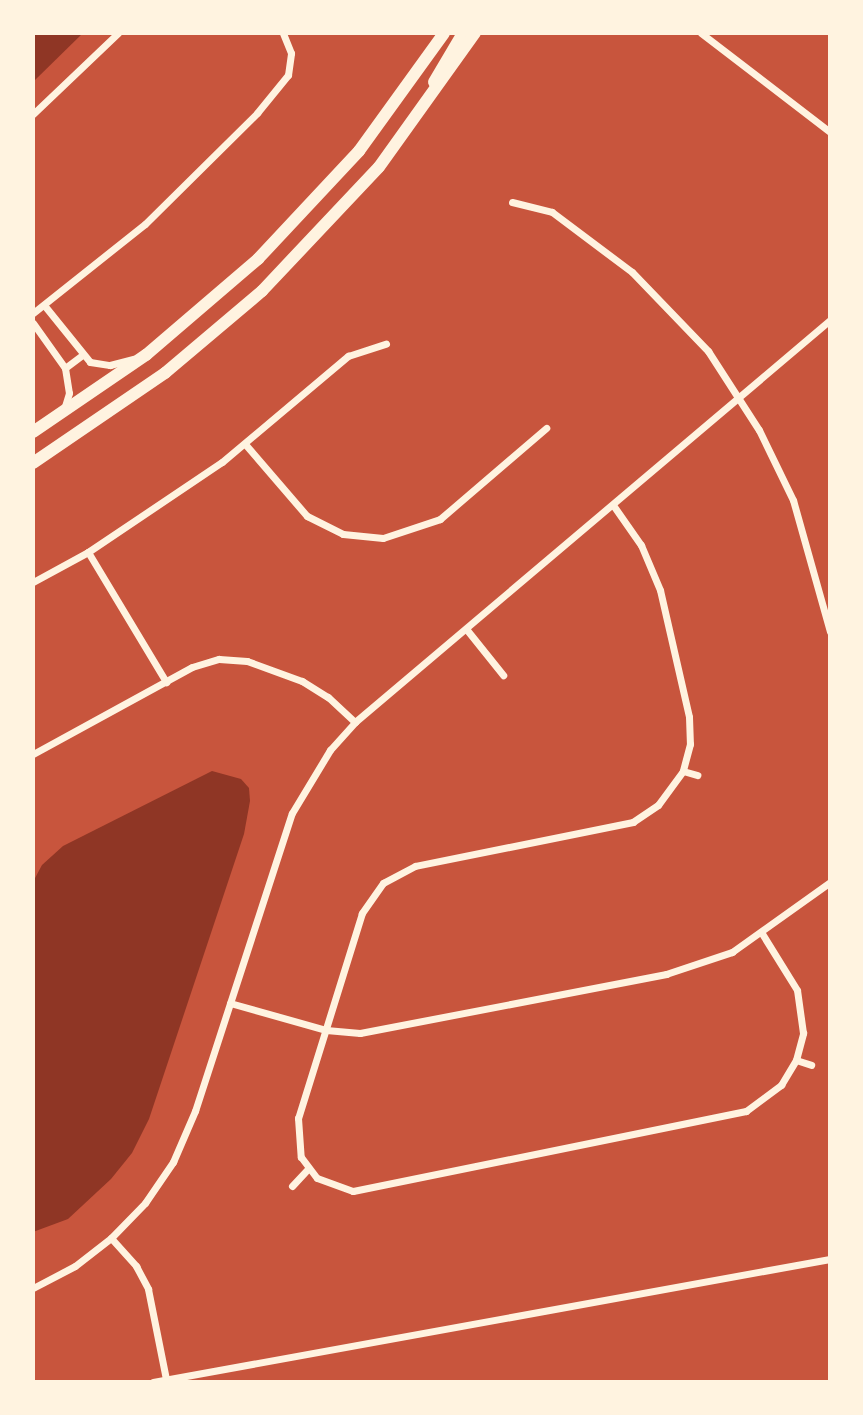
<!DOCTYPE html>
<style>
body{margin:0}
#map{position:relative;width:863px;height:1415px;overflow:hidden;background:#c8553d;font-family:Signika,sans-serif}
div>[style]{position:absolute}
.water>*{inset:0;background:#8f3625}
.minor>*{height:7px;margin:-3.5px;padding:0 3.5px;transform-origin:3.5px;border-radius:3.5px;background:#fff3e0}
.secondary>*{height:12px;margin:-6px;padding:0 6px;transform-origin:6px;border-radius:6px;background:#fff3e0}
span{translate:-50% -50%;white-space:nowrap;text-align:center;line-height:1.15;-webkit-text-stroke:7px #fff3e0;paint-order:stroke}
.frame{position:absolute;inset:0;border:35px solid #fff3e0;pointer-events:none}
</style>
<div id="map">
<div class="water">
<i style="clip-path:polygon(33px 33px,83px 33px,33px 82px)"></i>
<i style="clip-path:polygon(212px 771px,241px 779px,249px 788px,250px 801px,244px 834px,149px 1119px,132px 1153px,111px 1179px,68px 1219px,33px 1232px,34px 880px,42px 865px,63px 846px)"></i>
</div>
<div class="minor">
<i style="left:701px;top:33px;width:163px;rotate:37.5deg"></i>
<i style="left:33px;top:114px;width:117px;rotate:-43.6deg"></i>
<i style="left:512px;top:202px;width:41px;rotate:14deg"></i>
<i style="left:552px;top:212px;width:100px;rotate:36.9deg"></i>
<i style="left:632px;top:272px;width:110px;rotate:46.1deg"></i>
<i style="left:708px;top:351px;width:94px;rotate:57.2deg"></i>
<i style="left:759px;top:430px;width:78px;rotate:64.1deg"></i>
<i style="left:793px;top:500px;width:137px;rotate:74.3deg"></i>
<i style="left:44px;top:305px;width:73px;rotate:51.1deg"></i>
<i style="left:90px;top:362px;width:20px;rotate:9deg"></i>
<i style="left:110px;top:365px;width:24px;rotate:-15deg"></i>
<i style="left:33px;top:313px;width:143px;rotate:-38.5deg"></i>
<i style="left:145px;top:224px;width:158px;rotate:-44.7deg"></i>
<i style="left:257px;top:113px;width:49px;rotate:-50.8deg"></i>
<i style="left:288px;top:75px;width:22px;rotate:-82deg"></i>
<i style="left:291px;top:53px;width:22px;rotate:-112deg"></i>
<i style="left:33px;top:323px;width:55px;rotate:54.6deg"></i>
<i style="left:65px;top:368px;width:25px;rotate:81deg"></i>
<i style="left:69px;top:393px;width:17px;rotate:107deg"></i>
<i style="left:65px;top:368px;width:20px;rotate:-37deg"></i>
<i style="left:245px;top:444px;width:95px;rotate:49.3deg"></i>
<i style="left:307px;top:516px;width:40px;rotate:26.6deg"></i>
<i style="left:343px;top:534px;width:40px;rotate:5.7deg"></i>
<i style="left:383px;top:538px;width:60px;rotate:-18.4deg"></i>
<i style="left:440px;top:519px;width:140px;rotate:-40.6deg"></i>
<i style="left:613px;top:505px;width:49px;rotate:55deg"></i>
<i style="left:641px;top:545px;width:49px;rotate:67.1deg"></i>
<i style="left:660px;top:590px;width:130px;rotate:77.1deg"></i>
<i style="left:689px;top:717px;width:27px;rotate:88deg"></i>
<i style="left:690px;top:744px;width:28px;rotate:105deg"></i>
<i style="left:683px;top:771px;width:42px;rotate:126.3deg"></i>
<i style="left:658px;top:805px;width:30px;rotate:146deg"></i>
<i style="left:633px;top:822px;width:222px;rotate:168.6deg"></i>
<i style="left:415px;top:866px;width:36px;rotate:152deg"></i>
<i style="left:383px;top:883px;width:37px;rotate:125deg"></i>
<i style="left:362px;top:913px;width:215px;rotate:107.3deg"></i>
<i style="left:298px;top:1118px;width:39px;rotate:86deg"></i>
<i style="left:301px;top:1157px;width:26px;rotate:53deg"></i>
<i style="left:317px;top:1178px;width:38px;rotate:20deg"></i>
<i style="left:353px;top:1191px;width:401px;rotate:-11.5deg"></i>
<i style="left:746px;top:1111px;width:44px;rotate:-36.6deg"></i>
<i style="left:781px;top:1085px;width:29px;rotate:-59deg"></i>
<i style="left:796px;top:1060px;width:28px;rotate:-75deg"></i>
<i style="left:803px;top:1033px;width:43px;rotate:-97.9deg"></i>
<i style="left:797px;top:990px;width:68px;rotate:-121.8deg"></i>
<i style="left:88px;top:552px;width:152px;rotate:59deg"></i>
<i style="left:33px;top:582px;width:63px;rotate:-28.6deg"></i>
<i style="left:88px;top:552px;width:161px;rotate:-33.9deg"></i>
<i style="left:222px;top:462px;width:165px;rotate:-40.1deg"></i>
<i style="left:348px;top:356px;width:40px;rotate:-18deg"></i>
<i style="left:467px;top:630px;width:58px;rotate:51.3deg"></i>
<i style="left:33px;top:754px;width:181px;rotate:-28.7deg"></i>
<i style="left:192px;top:667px;width:28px;rotate:-17deg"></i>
<i style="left:219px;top:659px;width:28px;rotate:4deg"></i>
<i style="left:247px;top:661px;width:59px;rotate:20deg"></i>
<i style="left:302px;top:681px;width:31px;rotate:32deg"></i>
<i style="left:328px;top:697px;width:37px;rotate:43deg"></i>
<i style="left:683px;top:771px;width:15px;rotate:16deg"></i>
<i style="left:230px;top:1003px;width:100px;rotate:15.7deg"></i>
<i style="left:326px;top:1030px;width:34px;rotate:5deg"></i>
<i style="left:360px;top:1033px;width:312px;rotate:-10.9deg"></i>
<i style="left:666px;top:974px;width:70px;rotate:-18.4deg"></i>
<i style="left:732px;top:952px;width:120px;rotate:-35.5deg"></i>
<i style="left:796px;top:1060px;width:16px;rotate:18deg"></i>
<i style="left:292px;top:1186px;width:23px;rotate:-47deg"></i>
<i style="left:111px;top:1238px;width:38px;rotate:48deg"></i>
<i style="left:136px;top:1266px;width:26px;rotate:62deg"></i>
<i style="left:148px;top:1289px;width:92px;rotate:78.7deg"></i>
<i style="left:33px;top:1288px;width:47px;rotate:-27.6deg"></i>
<i style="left:75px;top:1266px;width:46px;rotate:-37.9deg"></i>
<i style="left:111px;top:1238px;width:49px;rotate:-45.8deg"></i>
<i style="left:145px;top:1203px;width:50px;rotate:-55.7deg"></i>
<i style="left:173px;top:1162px;width:56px;rotate:-66.7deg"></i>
<i style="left:195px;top:1111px;width:313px;rotate:-72deg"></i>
<i style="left:292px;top:813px;width:74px;rotate:-58.9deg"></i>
<i style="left:330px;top:750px;width:38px;rotate:-48deg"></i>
<i style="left:355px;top:722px;width:622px;rotate:-40.24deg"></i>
<i style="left:153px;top:1382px;width:688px;rotate:-10.3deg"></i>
</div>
<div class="secondary">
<i style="left:434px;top:82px;width:57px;rotate:-59.4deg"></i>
<i style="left:33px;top:432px;width:137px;rotate:-34.3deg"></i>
<i style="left:146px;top:355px;width:148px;rotate:-40.6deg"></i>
<i style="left:258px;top:259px;width:148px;rotate:-46.9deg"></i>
<i style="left:359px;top:151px;width:145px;rotate:-54.2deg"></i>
<i style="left:33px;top:463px;width:160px;rotate:-34.3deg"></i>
<i style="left:165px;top:373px;width:127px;rotate:-40.2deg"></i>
<i style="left:262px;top:291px;width:170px;rotate:-46.7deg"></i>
<i style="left:379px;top:167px;width:165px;rotate:-54.4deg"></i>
</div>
<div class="frame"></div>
</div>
